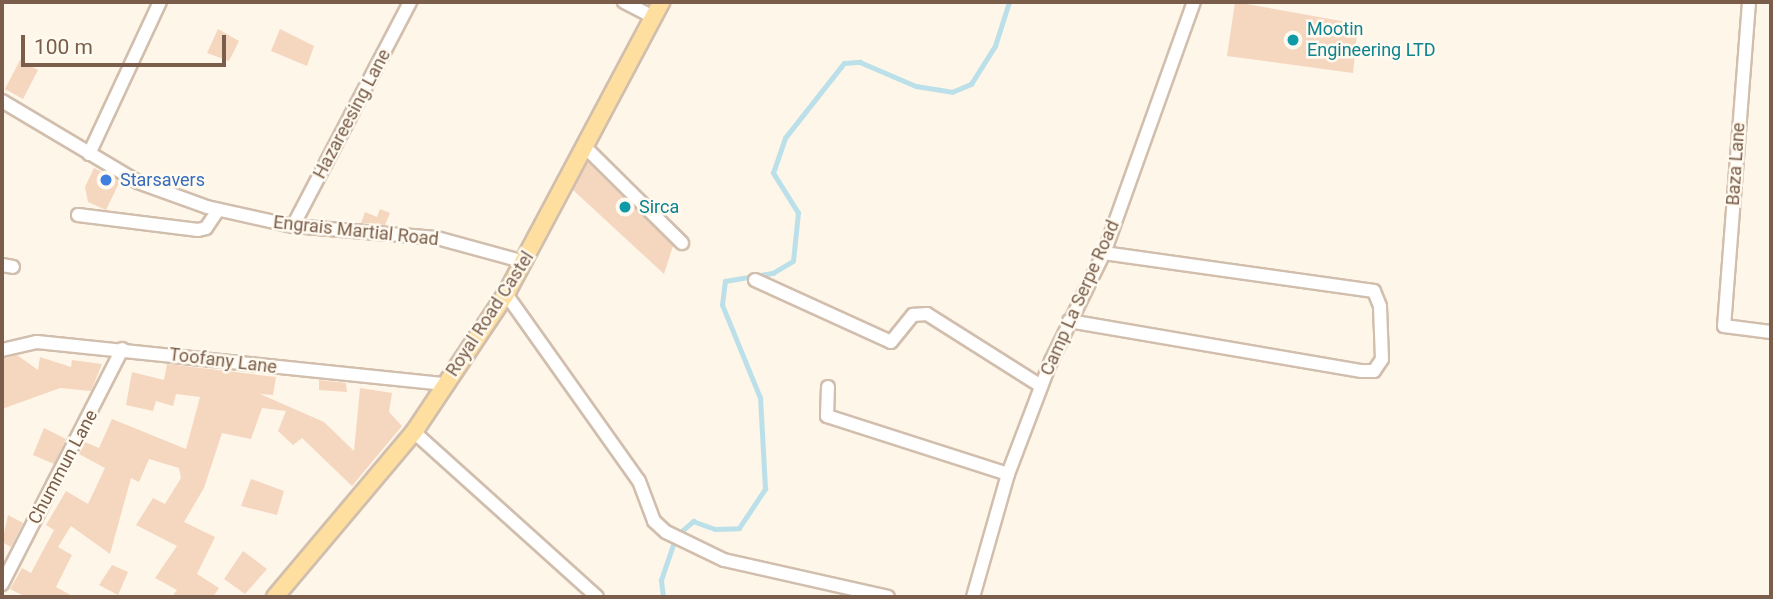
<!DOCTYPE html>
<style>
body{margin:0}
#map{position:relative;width:1773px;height:599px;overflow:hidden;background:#fef6e9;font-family:Roboto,sans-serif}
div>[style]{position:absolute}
.stream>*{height:4.5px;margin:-2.25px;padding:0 2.25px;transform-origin:2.25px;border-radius:2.25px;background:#bbe0e9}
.building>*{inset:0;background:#f5d6bf}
.roads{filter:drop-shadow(2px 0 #d1bead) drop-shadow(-2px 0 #d1bead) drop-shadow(0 2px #d1bead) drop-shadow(0 -2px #d1bead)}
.minor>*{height:12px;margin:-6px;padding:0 6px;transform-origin:6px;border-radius:6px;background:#fff}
.major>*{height:16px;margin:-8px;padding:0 8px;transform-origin:8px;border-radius:8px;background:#fedf9f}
.dots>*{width:19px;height:19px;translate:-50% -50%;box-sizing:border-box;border:4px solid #fffaf0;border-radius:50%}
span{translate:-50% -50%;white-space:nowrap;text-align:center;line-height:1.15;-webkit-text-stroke:5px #fffaf0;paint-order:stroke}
.culture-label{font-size:18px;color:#0d838f}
.left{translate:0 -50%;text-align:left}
.street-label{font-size:18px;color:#7a5d4a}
.shop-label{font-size:18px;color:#366cbe}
.frame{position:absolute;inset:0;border:4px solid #7a5d4a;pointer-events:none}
.scale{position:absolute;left:21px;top:35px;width:205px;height:32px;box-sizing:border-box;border:4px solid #7a5d4a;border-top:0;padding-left:9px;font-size:21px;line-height:24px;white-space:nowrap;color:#7a5d4a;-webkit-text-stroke:5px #fffaf0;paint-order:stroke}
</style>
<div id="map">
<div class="stream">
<i style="left:663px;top:597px;width:17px;rotate:-97deg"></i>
<i style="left:661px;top:580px;width:46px;rotate:-71.2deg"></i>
<i style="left:676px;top:536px;width:23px;rotate:-41deg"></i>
<i style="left:693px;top:521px;width:23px;rotate:20deg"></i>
<i style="left:715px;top:529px;width:24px;rotate:-2deg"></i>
<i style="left:739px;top:528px;width:47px;rotate:-56.3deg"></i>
<i style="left:765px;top:489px;width:91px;rotate:-93.1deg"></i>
<i style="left:760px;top:398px;width:100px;rotate:-112.2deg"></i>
<i style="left:722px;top:305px;width:24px;rotate:-83deg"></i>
<i style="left:725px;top:281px;width:49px;rotate:-9.5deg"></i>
<i style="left:773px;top:273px;width:23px;rotate:-31deg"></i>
<i style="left:793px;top:261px;width:48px;rotate:-84.1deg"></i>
<i style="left:798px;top:213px;width:47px;rotate:-122deg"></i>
<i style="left:773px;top:173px;width:37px;rotate:-71deg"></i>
<i style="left:785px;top:138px;width:95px;rotate:-51.8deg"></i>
<i style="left:844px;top:63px;width:16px;rotate:-4deg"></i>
<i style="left:860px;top:62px;width:61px;rotate:23.2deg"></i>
<i style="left:916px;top:86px;width:36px;rotate:9deg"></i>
<i style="left:952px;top:92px;width:21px;rotate:-23deg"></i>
<i style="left:971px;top:84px;width:45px;rotate:-57.7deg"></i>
<i style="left:995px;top:46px;width:46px;rotate:-72.3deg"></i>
</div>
<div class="building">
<i style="clip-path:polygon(1235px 2px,1358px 24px,1353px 73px,1227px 56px)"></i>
<i style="clip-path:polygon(218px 29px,239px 41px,229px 61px,207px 53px)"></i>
<i style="clip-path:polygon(280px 29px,314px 46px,307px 66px,271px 51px)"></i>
<i style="clip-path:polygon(20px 60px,38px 70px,23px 99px,5px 89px)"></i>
<i style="clip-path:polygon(588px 162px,673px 246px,664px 274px,573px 190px)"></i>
<i style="clip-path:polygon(94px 168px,120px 181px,106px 210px,88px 202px,85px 187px)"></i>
<i style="clip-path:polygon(380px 209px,390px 213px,385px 225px,361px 223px,365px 212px,377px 217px)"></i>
<i style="clip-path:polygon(17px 355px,38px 370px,40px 357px,71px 367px,72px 360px,102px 364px,91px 391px,60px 388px,2px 409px,2px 359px)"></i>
<i style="clip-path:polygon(167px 364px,276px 377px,273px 395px,260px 394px,324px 422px,354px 451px,360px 388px,392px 393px,389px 412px,402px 426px,352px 486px,302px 438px,293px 445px,278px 431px,286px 411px,262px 408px,251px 439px,222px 433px,204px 488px,184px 522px,215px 537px,197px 574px,219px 588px,213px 597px,172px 597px,177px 590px,155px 578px,177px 546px,136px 525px,153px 498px,165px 504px,181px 478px,179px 468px,149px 459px,139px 482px,131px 478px,110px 554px,71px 526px,58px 547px,72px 555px,56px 587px,74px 597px,26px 597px,10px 589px,22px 568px,31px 573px,54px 530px,46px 525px,66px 491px,88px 504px,105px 468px,79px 454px,85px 442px,99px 448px,112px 419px,186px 449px,200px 397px,176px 394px,173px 406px,156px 401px,153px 411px,126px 405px,132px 372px,164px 380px)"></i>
<i style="clip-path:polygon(319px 380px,346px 383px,347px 392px,319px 390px)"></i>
<i style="clip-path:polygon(44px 428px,66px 439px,54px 464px,33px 455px)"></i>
<i style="clip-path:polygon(251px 479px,284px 491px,277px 515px,241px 506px)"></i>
<i style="clip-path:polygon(8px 515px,23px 523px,11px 547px,2px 542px)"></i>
<i style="clip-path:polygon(243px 551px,267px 569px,245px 594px,224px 579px)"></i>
<i style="clip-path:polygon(112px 565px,128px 572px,118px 595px,99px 585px)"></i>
</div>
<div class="roads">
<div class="minor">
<i style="left:624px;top:2px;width:30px;rotate:27deg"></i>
<i style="left:1749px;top:2px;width:325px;rotate:94.4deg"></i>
<i style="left:1724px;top:326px;width:47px;rotate:7.3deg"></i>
<i style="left:2px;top:101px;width:158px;rotate:30.8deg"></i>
<i style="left:138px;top:182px;width:73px;rotate:19.9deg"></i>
<i style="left:207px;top:207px;width:88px;rotate:12.5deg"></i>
<i style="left:293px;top:226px;width:144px;rotate:4.8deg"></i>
<i style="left:437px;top:238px;width:91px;rotate:15.3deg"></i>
<i style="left:584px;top:146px;width:138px;rotate:44.7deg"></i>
<i style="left:89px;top:154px;width:168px;rotate:-65deg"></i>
<i style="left:78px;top:215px;width:121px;rotate:7.1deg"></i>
<i style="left:198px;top:230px;width:8px;rotate:-14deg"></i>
<i style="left:206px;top:228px;width:22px;rotate:-56deg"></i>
<i style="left:293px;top:226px;width:253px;rotate:-62.4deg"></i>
<i style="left:2px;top:265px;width:11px;rotate:10deg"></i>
<i style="left:755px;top:280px;width:149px;rotate:24.5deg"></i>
<i style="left:891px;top:342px;width:35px;rotate:-51deg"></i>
<i style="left:913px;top:315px;width:14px;rotate:-4deg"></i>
<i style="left:927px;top:314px;width:135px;rotate:32.3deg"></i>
<i style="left:506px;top:294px;width:229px;rotate:54.6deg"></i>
<i style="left:639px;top:481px;width:43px;rotate:69.4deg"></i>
<i style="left:654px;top:521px;width:16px;rotate:43deg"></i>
<i style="left:666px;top:532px;width:64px;rotate:25.8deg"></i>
<i style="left:724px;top:560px;width:168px;rotate:12.7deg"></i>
<i style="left:1069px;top:321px;width:297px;rotate:9.7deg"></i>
<i style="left:1362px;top:371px;width:12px"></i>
<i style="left:1374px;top:371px;width:14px;rotate:-56deg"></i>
<i style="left:1382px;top:359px;width:53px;rotate:-92.2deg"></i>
<i style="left:1380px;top:306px;width:16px;rotate:-112deg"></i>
<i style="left:1374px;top:291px;width:273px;rotate:-172deg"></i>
<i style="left:2px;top:350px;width:36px;rotate:-13deg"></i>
<i style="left:37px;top:342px;width:410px;rotate:5.9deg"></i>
<i style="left:828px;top:387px;width:29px;rotate:92deg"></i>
<i style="left:827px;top:416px;width:190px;rotate:17.8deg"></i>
<i style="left:414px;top:432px;width:246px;rotate:42deg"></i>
<i style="left:2px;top:584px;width:264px;rotate:-62.9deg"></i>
<i style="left:973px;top:597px;width:128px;rotate:-74.1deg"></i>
<i style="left:1008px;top:474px;width:121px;rotate:-69.2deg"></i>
<i style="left:1051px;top:361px;width:120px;rotate:-63.9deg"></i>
<i style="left:1104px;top:253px;width:267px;rotate:-70.3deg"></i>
</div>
<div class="major">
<i style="left:275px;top:597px;width:216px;rotate:-49.9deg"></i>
<i style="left:414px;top:432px;width:166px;rotate:-56.3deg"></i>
<i style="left:506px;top:294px;width:331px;rotate:-62deg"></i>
</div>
</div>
<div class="dots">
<i style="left:1293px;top:40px;background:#0f9aa8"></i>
<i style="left:106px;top:180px;background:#3f7fe0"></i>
<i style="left:625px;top:207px;background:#0f9aa8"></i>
</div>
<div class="culture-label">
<span class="left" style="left:1307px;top:40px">Mootin<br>Engineering LTD</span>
<span class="left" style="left:639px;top:207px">Sirca</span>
</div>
<div class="street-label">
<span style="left:352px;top:114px;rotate:-62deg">Hazareesing Lane</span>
<span style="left:1736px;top:164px;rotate:-86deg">Baza Lane</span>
<span style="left:356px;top:231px;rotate:6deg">Engrais Martial Road</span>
<span style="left:1080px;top:298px;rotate:-66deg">Camp La Serpe Road</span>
<span style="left:490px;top:314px;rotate:-57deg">Royal Road Castel</span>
<span style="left:223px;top:361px;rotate:7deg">Toofany Lane</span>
<span style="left:63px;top:467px;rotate:-62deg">Chummun Lane</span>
</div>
<div class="shop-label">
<span class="left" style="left:120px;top:180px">Starsavers</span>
</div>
<div class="frame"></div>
<div class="scale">100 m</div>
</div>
